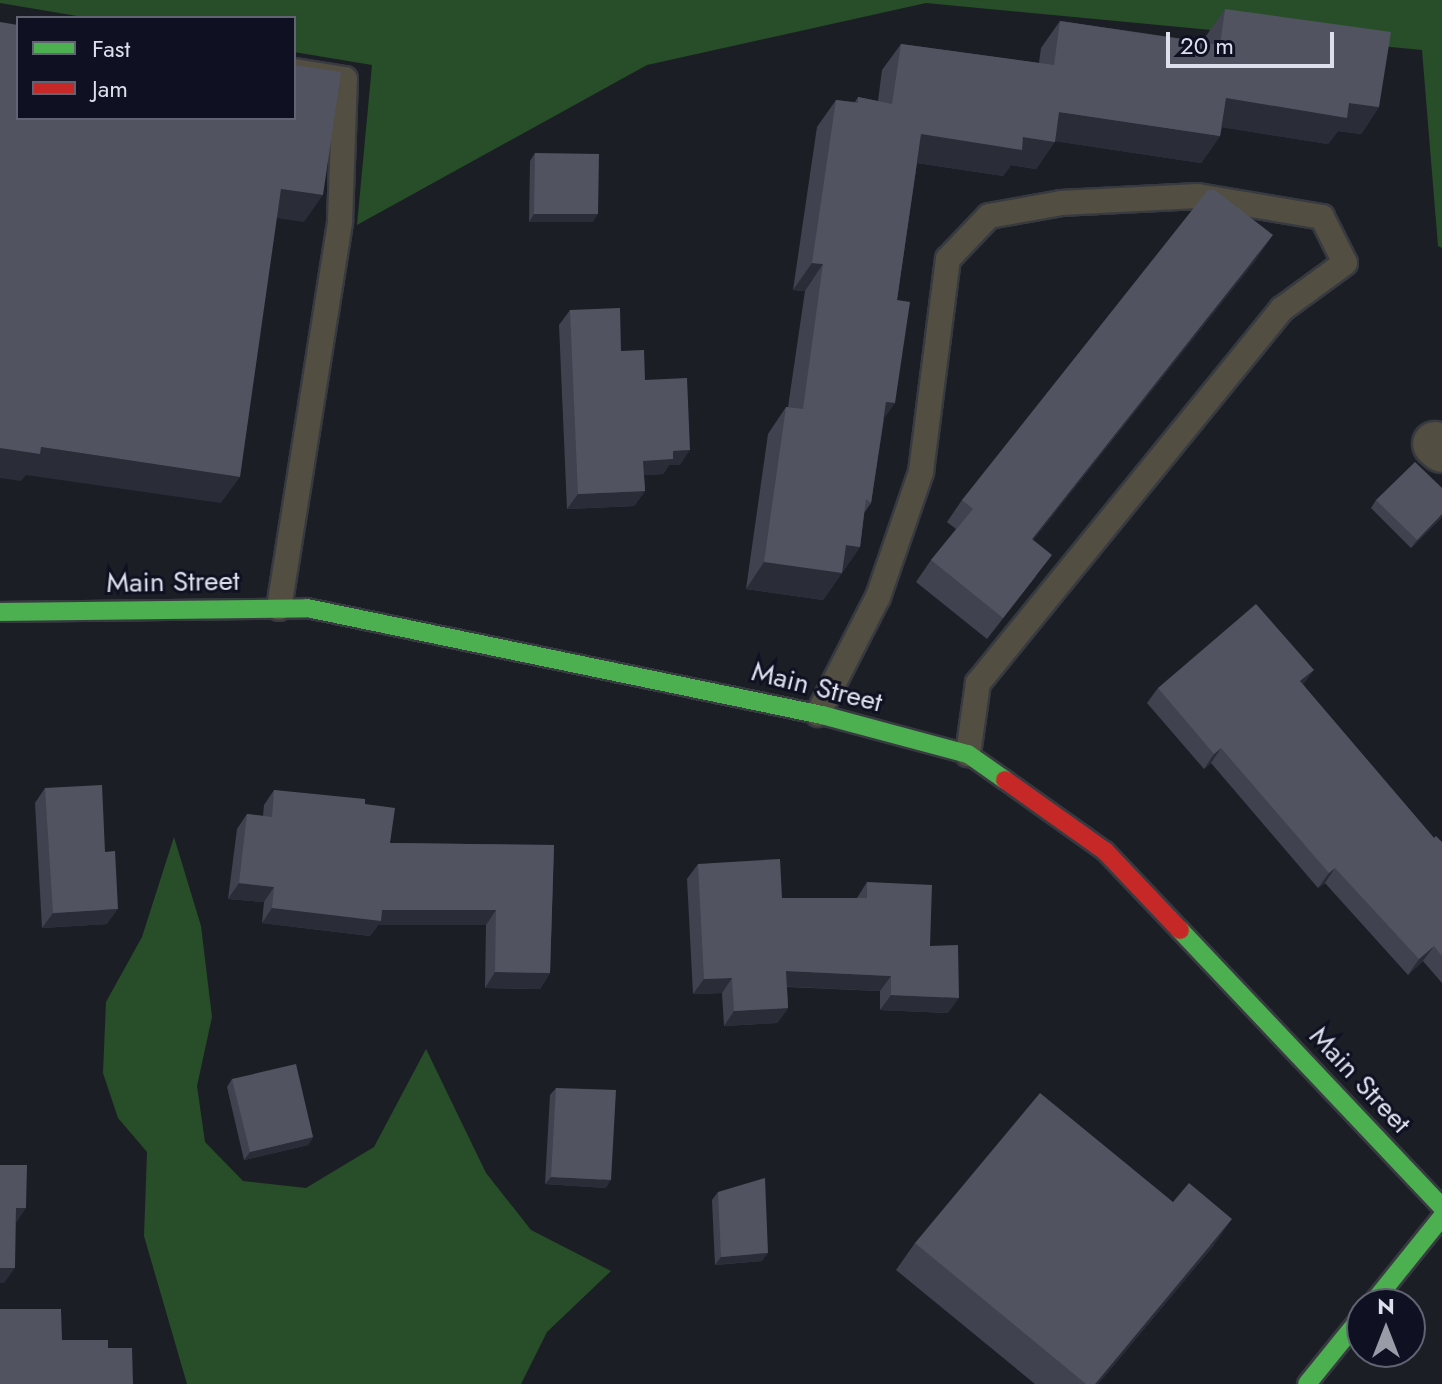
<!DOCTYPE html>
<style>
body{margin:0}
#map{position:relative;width:1442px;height:1384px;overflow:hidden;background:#1c1e26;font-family:Jost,sans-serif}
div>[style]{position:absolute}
.forest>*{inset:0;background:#274e28}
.roads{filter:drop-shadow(2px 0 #383a41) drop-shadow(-2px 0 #383a41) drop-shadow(0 2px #383a41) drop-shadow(0 -2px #383a41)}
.lane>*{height:24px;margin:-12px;padding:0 12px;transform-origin:12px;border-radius:12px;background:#534e42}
.street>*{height:44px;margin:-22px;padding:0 22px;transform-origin:22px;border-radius:22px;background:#534e42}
.fast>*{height:18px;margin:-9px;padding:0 9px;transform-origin:9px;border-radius:9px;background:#4caf50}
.jam>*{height:18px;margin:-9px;padding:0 9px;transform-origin:9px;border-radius:9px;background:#c62828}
.wall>*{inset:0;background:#404250}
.shaded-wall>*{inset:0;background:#2a2c38}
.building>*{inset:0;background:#515361}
span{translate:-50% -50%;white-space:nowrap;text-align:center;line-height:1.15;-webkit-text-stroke:6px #0f1021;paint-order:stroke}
.street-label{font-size:28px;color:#dddfec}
.legend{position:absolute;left:16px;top:16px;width:280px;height:104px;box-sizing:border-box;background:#0f1021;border:2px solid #616372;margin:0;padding:10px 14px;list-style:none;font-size:24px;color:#dddfec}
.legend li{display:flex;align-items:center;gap:16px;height:40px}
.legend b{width:40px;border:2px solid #616372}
.north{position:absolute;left:1346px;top:1288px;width:80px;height:80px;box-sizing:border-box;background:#0f1021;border:2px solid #616372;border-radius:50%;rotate:0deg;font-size:22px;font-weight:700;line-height:32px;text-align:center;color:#dddfec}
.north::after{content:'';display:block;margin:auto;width:28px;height:36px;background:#999ba7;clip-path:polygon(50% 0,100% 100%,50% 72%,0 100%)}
.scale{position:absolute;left:1166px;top:32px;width:168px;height:36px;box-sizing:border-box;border:4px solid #dddfec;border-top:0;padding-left:10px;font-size:24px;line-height:28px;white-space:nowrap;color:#dddfec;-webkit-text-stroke:6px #0f1021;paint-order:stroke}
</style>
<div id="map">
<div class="forest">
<i style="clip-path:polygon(0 0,1442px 0,1442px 248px,1438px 246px,1422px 50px,926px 3px,647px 65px,357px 225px,372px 65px,294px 52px,294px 18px,89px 18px,0 3px)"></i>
<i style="clip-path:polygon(174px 837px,201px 926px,212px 1017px,197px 1086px,205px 1142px,243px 1181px,306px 1188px,374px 1147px,426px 1049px,486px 1173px,531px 1230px,611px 1271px,547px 1332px,521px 1384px,187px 1384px,144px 1236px,147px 1152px,118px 1118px,103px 1073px,106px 1002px,142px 937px)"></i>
</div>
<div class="roads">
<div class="lane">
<i style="left:279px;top:608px;width:392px;rotate:-81deg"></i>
<i style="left:340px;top:221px;width:142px;rotate:-88deg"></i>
<i style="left:345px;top:79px;width:52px;rotate:-171.1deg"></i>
<i style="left:818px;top:714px;width:131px;rotate:-62.9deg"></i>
<i style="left:878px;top:597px;width:132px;rotate:-71deg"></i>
<i style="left:921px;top:472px;width:215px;rotate:-82.8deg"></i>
<i style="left:948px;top:259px;width:59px;rotate:-46.4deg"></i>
<i style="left:989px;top:216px;width:73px;rotate:-10.2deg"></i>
<i style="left:1061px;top:203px;width:137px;rotate:-2.9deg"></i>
<i style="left:1198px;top:196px;width:126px;rotate:9.6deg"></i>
<i style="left:1322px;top:217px;width:51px;rotate:63.4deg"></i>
<i style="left:1345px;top:263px;width:78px;rotate:143.9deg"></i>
<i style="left:1282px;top:309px;width:482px;rotate:129.1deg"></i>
<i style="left:978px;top:683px;width:72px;rotate:98deg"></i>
</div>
<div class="street">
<i style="left:1435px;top:444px;width:9px;rotate:41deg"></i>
</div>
<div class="fast">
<i style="left:0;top:612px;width:307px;rotate:-0.7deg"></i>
<i style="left:307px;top:608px;width:526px;rotate:11.74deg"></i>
<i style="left:822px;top:715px;width:151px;rotate:15deg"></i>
<i style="left:968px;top:754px;width:45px;rotate:35.1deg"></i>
<i style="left:1180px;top:930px;width:381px;rotate:46.6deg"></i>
<i style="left:1372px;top:1304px;width:112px;rotate:-51.2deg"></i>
<i style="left:1307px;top:1384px;width:87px;rotate:-51deg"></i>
</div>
<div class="jam">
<i style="left:1005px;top:780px;width:123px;rotate:35.4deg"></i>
<i style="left:1105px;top:851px;width:109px;rotate:46.5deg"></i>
</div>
</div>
<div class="wall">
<i style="clip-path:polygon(1225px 9px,1379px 107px,1361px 134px,1338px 131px,1328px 144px,1222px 127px,1220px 136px,1201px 163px,1055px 141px,1036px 169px,1011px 165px,1003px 176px,917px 163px,897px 300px,884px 419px,871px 503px,864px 513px,860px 547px,823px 600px,746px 589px,768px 434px,786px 407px,788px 407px,805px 291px,793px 290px,817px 127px,836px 100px,855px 102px,858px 97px,878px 101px,882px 70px,901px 44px,1039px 63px,1041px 48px,1060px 21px,1205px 42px,1206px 36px)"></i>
<i style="clip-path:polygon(535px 153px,593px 222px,529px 222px,530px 161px)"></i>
<i style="clip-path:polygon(1258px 257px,1033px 540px,1036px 576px,987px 639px,916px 582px,931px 560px,956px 529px,947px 522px,962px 500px)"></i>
<i style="clip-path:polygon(570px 310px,621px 351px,645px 380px,680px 465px,669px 465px,663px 474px,644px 475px,645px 491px,634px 506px,567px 509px,559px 325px)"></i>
<i style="clip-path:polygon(1376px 500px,1442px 517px,1411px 548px,1371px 508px)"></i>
<i style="clip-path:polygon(1303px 685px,1434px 838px,1442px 842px,1442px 983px,1423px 961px,1408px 975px,1325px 883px,1318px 888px,1211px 763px,1204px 769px,1147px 703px,1158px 688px)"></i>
<i style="clip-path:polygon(45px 788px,107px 924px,42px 928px,35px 803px)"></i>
<i style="clip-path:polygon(274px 790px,365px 804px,390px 843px,554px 845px,550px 973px,540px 989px,485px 988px,486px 925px,378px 925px,370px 936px,262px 923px,264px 902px,228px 899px,237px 829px,247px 814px,263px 816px,264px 805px)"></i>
<i style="clip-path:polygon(698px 864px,782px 898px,857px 898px,867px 882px,930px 946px,948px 1013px,880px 1010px,880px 991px,787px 987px,788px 1008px,777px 1023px,724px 1026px,722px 993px,693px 994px,687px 879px)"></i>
<i style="clip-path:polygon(232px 1079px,313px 1137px,308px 1145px,244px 1160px,227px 1087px)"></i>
<i style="clip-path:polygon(556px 1088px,606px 1188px,545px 1184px,550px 1095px)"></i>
<i style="clip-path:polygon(718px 1192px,762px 1261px,715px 1265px,712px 1200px)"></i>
<i style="clip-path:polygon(915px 1243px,1214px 1245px,1098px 1384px,1035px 1384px,896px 1270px)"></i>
</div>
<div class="shaded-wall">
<i style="clip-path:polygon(1226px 98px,1349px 103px,1379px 107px,1361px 134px,1338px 131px,1328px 144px,1207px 125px)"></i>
<i style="clip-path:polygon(1059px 112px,1220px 136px,1201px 163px,1040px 139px)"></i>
<i style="clip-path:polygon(921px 134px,1023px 137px,1055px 142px,1036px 169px,1011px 165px,1003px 176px,903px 161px)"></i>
<i style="clip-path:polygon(281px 189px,323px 195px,304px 222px,262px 216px)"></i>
<i style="clip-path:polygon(534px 214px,598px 214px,593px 222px,529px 222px)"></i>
<i style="clip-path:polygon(1273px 235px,1258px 257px,1017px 560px,1032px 539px)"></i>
<i style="clip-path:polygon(812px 263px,823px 264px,805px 291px,793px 290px)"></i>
<i style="clip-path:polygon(886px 402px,895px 403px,876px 430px)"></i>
<i style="clip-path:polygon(41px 447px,240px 477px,221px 503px,26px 475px,21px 481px,0 478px,0 448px)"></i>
<i style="clip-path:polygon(690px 450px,680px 465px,669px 465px,663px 474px,633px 476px,643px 461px,673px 451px)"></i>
<i style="clip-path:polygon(645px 491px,634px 506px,567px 509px,578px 494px)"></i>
<i style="clip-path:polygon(1442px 514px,1442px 517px,1411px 548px,1417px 540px)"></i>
<i style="clip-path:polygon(846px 545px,860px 547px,823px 600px,746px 589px,764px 562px)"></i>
<i style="clip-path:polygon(1314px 670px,1303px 685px,1300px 681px)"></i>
<i style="clip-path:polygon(1221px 748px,1211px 763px,1204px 769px,1214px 754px)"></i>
<i style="clip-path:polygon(1335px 868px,1325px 883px,1318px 888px,1329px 873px)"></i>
<i style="clip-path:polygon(239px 883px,274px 887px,264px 902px,228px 899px)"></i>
<i style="clip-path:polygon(272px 908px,382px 910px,496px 910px,486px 925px,378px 925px,370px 936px,262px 923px)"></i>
<i style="clip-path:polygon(118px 909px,107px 924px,42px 928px,53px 913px)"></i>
<i style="clip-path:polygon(1434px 946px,1423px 961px,1408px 975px,1419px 959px)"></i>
<i style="clip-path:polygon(786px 971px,891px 976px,880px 991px,775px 986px)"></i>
<i style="clip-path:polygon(495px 972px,550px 973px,540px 989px,485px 988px)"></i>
<i style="clip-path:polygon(732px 978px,722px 993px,693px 994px,704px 979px)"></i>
<i style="clip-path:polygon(891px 995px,959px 998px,948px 1013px,880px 1010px)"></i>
<i style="clip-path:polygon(788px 1008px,777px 1023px,724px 1026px,734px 1011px)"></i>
<i style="clip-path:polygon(313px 1137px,308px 1145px,244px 1160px,250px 1152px)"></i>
<i style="clip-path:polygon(551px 1177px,611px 1180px,606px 1188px,545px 1184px)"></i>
<i style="clip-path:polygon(16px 1208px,26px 1208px,16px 1223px)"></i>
<i style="clip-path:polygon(1232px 1219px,1214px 1245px,1098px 1384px,1095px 1384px)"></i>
<i style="clip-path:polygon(768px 1253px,762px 1261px,715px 1265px,721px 1257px)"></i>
<i style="clip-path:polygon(0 1268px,15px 1268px,4px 1283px,0 1283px)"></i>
</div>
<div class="building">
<i style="clip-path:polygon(1225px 9px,1391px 32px,1379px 107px,1349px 103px,1347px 118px,1226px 98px,1220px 136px,1059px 112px,1055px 142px,1023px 137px,1022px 150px,921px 134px,897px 300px,910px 302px,895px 403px,886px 402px,871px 503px,866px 499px,860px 547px,846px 545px,842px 573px,764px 562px,786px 407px,803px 409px,823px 264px,812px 263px,836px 100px,858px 103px,858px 97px,892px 104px,901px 44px,1054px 65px,1060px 21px,1220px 45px)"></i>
<i style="clip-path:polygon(0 22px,18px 25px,18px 118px,294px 118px,294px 65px,341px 72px,323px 195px,281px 189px,240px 477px,41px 447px,40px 454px,0 448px)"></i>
<i style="clip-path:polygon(535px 153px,599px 154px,598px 214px,534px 214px)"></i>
<i style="clip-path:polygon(1208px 190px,1215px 190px,1273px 235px,1032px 539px,1052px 555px,1003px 618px,931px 560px,973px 509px,962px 500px)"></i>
<i style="clip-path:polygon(620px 308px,621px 351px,644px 350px,645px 380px,687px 378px,690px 450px,673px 451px,673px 459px,643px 461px,645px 491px,578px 494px,570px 310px)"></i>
<i style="clip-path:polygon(1415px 462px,1442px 488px,1442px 514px,1417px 540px,1376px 500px)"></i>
<i style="clip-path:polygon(1256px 604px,1314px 670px,1300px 681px,1434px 838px,1436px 836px,1442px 842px,1442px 956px,1434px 946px,1419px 959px,1335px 868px,1329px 873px,1221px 748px,1214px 754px,1158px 688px)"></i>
<i style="clip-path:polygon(102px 785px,105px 852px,115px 851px,118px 909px,53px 913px,45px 788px)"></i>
<i style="clip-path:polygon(274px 790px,365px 799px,365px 804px,395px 808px,390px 843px,554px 845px,550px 973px,495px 972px,496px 910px,382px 910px,381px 921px,272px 908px,274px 887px,239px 883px,247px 814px,272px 817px)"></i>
<i style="clip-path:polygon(780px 859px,782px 898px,867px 898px,867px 882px,932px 885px,930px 946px,958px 945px,959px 998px,891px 995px,891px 976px,786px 971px,788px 1008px,734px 1011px,732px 978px,704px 979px,698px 864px)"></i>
<i style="clip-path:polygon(296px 1064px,313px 1137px,250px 1152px,232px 1079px)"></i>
<i style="clip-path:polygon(556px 1088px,616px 1090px,611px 1180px,551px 1177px)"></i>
<i style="clip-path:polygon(1040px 1093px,1173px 1202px,1189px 1183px,1232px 1219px,1095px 1384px,1086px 1384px,915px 1243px)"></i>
<i style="clip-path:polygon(0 1165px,27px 1165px,26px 1208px,16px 1208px,15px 1268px,0 1268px)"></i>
<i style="clip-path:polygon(765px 1178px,768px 1253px,721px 1257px,718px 1192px)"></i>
<i style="clip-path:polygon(0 1309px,61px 1309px,62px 1340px,108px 1340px,108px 1348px,132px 1348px,133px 1384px,0 1384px)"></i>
</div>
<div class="street-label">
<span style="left:173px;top:582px;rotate:-1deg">Main Street</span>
<span style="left:817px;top:687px;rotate:14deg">Main Street</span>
<span style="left:1360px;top:1080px;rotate:47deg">Main Street</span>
</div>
<ul class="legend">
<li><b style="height:10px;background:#4caf50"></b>Fast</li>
<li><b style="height:10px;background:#c62828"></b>Jam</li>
</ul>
<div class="north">N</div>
<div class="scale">20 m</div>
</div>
